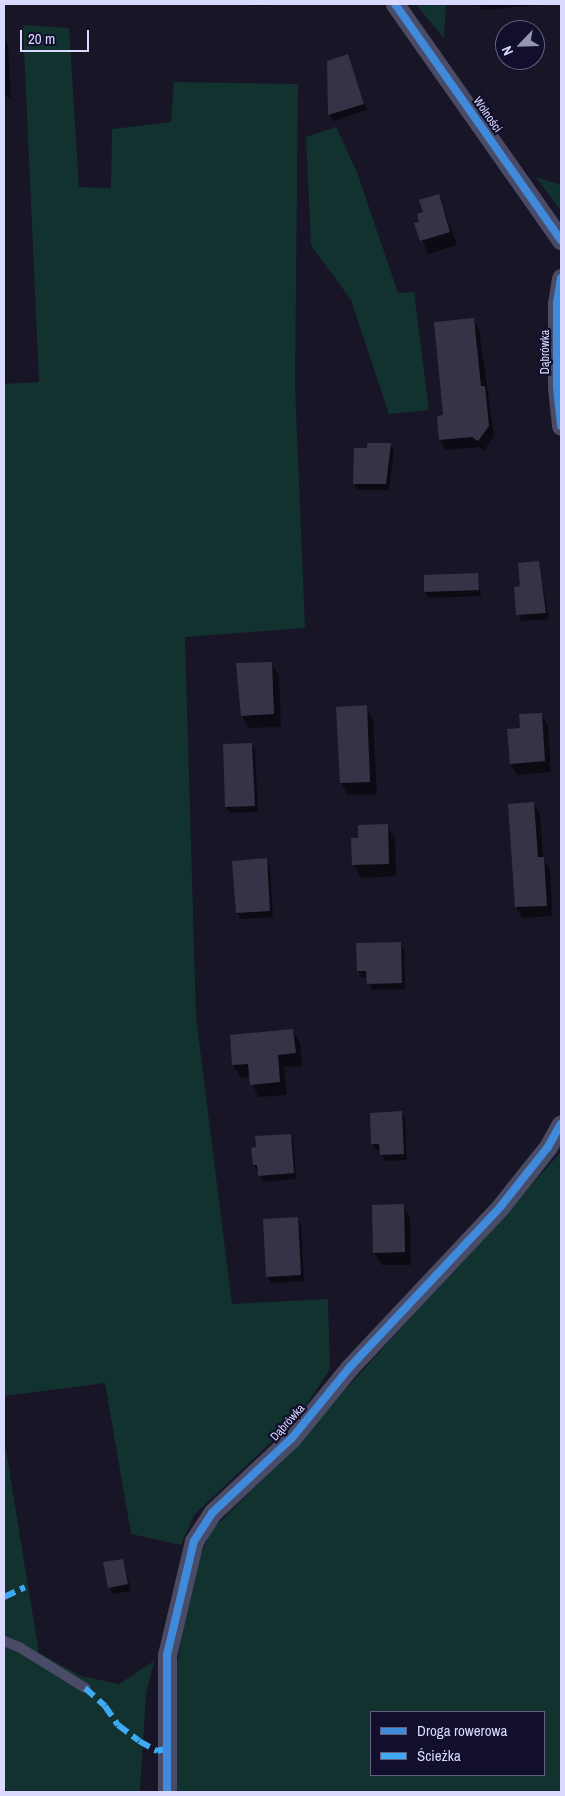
<!DOCTYPE html>
<meta charset="utf-8">
<style>
body{margin:0}
#map{position:relative;width:565px;height:1796px;overflow:hidden;background:#171526;font-family:"Archivo Narrow",sans-serif}
div>[style]{position:absolute}
.green>*{inset:0;background:#123230}
.shadow>*{inset:0;background:#0007}
.building>*{inset:0;background:#353447}
.service>*{height:10px;margin:-5px;padding:0 5px;transform-origin:5px;border-radius:5px;background:#4a4b66}
.minor>*{height:19px;margin:-9.5px;padding:0 9.5px;transform-origin:9.5px;border-radius:9.5px;background:#4a4b66}
.quiet>*{height:6px;margin-top:-3px;transform-origin:0;background:repeating-linear-gradient(90deg,#3fa9f5 0 12px,transparent 0 18px)}
.cycleway>*{height:8px;margin:-4px;padding:0 4px;transform-origin:4px;border-radius:4px;background:#408adc}
span{translate:-50% -50%;white-space:nowrap;text-align:center;line-height:1.15;-webkit-text-stroke:4.5px #110f2c;paint-order:stroke}
.street-label{font-size:12px;color:#dadaff}
.frame{position:absolute;inset:0;border:5px solid #dadaff;pointer-events:none}
.legend{position:absolute;left:370px;top:1711px;width:175px;height:65px;box-sizing:border-box;background:#110f2c;border:1px solid #616080;margin:0;padding:6px 9px;list-style:none;font-size:15px;color:#dadaff}
.legend li{display:flex;align-items:center;gap:10px;height:25px}
.legend b{width:25px;border:1px solid #616080}
.north{position:absolute;left:495px;top:20px;width:50px;height:50px;box-sizing:border-box;background:#110f2c;border:1px solid #616080;border-radius:50%;rotate:246deg;font-size:14px;font-weight:700;line-height:20px;text-align:center;color:#dadaff}
.north::after{content:'';display:block;margin:auto;width:18px;height:22px;background:#9695b3;clip-path:polygon(50% 0,100% 100%,50% 72%,0 100%)}
.scale{position:absolute;left:20px;top:30px;width:69px;height:22px;box-sizing:border-box;border:2px solid #dadaff;border-top:0;padding-left:6px;font-size:15px;line-height:18px;white-space:nowrap;color:#dadaff;-webkit-text-stroke:4px #110f2c;paint-order:stroke}
</style>
<div id="map">
<div class="green">
<i style="clip-path:polygon(416px 4px,446px 4px,444px 38px,426px 17px)"></i>
<i style="clip-path:polygon(23px 25px,69px 28px,79px 187px,111px 188px,112px 129px,171px 122px,174px 82px,298px 84px,295px 385px,305px 628px,185px 637px,196px 1016px,232px 1304px,328px 1299px,330px 1369px,300px 1415px,194px 1515px,181px 1545px,131px 1534px,105px 1383px,4px 1396px,4px 384px,39px 382px)"></i>
<i style="clip-path:polygon(336px 127px,357px 172px,398px 293px,414px 292px,429px 410px,389px 414px,351px 300px,311px 245px,306px 137px)"></i>
<i style="clip-path:polygon(536px 177px,561px 185px,561px 211px)"></i>
<i style="clip-path:polygon(evenodd,561px 1152px,561px 1792px,163px 1792px,163px 1736px,195px 1566px,212px 1530px,274px 1468px,561px 1152px,371px 1712px,544px 1712px,544px 1775px,371px 1775px,371px 1712px)"></i>
<i style="clip-path:polygon(4px 1438px,39px 1653px,81px 1676px,119px 1684px,154px 1661px,146px 1694px,140px 1792px,7px 1792px,4px 1782px)"></i>
</div>
<div class="shadow">
<i style="clip-path:polygon(254px 4px,291px 4px,255px 6px)"></i>
<i style="clip-path:polygon(478px 4px,553px 4px,482px 10px)"></i>
<i style="clip-path:polygon(4px 37px,8px 44px,11px 99px,4px 95px)"></i>
<i style="clip-path:polygon(347px 56px,367px 110px,333px 121px,329px 115px,328px 62px)"></i>
<i style="clip-path:polygon(439px 196px,457px 245px,428px 254px,416px 224px,421px 223px)"></i>
<i style="clip-path:polygon(473px 319px,479px 329px,494px 436px,484px 451px,479px 447px,446px 450px,440px 440px,438px 417px,444px 416px)"></i>
<i style="clip-path:polygon(390px 445px,394px 451px,389px 490px,358px 490px,354px 484px)"></i>
<i style="clip-path:polygon(538px 562px,549px 619px,521px 621px,515px 588px,521px 587px)"></i>
<i style="clip-path:polygon(477px 574px,481px 596px,429px 598px,425px 592px)"></i>
<i style="clip-path:polygon(271px 663px,279px 676px,281px 727px,249px 728px,242px 715px)"></i>
<i style="clip-path:polygon(366px 707px,373px 720px,377px 794px,348px 795px,341px 783px)"></i>
<i style="clip-path:polygon(541px 714px,548px 725px,551px 772px,517px 775px,511px 764px,522px 729px)"></i>
<i style="clip-path:polygon(252px 744px,255px 751px,258px 812px,230px 813px,226px 807px)"></i>
<i style="clip-path:polygon(533px 803px,540px 814px,543px 858px,550px 869px,552px 916px,522px 918px,516px 907px)"></i>
<i style="clip-path:polygon(387px 826px,395px 839px,396px 876px,361px 878px,354px 865px,360px 839px)"></i>
<i style="clip-path:polygon(266px 860px,270px 866px,273px 917px,241px 919px,237px 913px)"></i>
<i style="clip-path:polygon(400px 943px,404px 949px,405px 989px,372px 990px,368px 977px,361px 977px,358px 971px)"></i>
<i style="clip-path:polygon(293px 1031px,300px 1043px,302px 1066px,284px 1067px,287px 1095px,258px 1097px,250px 1077px,241px 1078px,233px 1065px)"></i>
<i style="clip-path:polygon(401px 1113px,405px 1119px,407px 1160px,385px 1161px,381px 1150px,376px 1150px,373px 1144px)"></i>
<i style="clip-path:polygon(290px 1135px,293px 1141px,296px 1179px,263px 1182px,254px 1165px)"></i>
<i style="clip-path:polygon(403px 1205px,410px 1218px,411px 1265px,382px 1265px,374px 1253px)"></i>
<i style="clip-path:polygon(298px 1219px,301px 1225px,304px 1281px,271px 1283px,267px 1277px)"></i>
<i style="clip-path:polygon(123px 1560px,131px 1591px,113px 1594px,109px 1587px)"></i>
</div>
<div class="building">
<i style="clip-path:polygon(348px 54px,364px 104px,328px 115px,327px 61px)"></i>
<i style="clip-path:polygon(439px 194px,450px 232px,420px 241px,414px 223px,419px 222px,417px 214px,423px 212px,419px 200px)"></i>
<i style="clip-path:polygon(474px 318px,481px 386px,485px 386px,489px 426px,478px 441px,472px 437px,439px 440px,437px 416px,443px 415px,434px 322px)"></i>
<i style="clip-path:polygon(367px 443px,391px 443px,386px 484px,353px 484px,354px 448px,367px 448px)"></i>
<i style="clip-path:polygon(539px 561px,546px 613px,516px 615px,514px 587px,520px 586px,518px 563px)"></i>
<i style="clip-path:polygon(478px 573px,479px 590px,424px 592px,424px 575px)"></i>
<i style="clip-path:polygon(272px 662px,274px 714px,241px 716px,236px 663px)"></i>
<i style="clip-path:polygon(367px 705px,370px 782px,340px 783px,336px 707px)"></i>
<i style="clip-path:polygon(542px 713px,545px 761px,510px 764px,507px 729px,520px 728px,519px 714px)"></i>
<i style="clip-path:polygon(252px 743px,255px 806px,225px 807px,223px 744px)"></i>
<i style="clip-path:polygon(534px 802px,538px 857px,544px 857px,547px 906px,515px 907px,508px 804px)"></i>
<i style="clip-path:polygon(388px 824px,389px 864px,352px 865px,351px 838px,358px 838px,358px 825px)"></i>
<i style="clip-path:polygon(267px 858px,270px 911px,236px 913px,232px 861px)"></i>
<i style="clip-path:polygon(401px 942px,402px 983px,367px 984px,366px 971px,357px 971px,356px 943px)"></i>
<i style="clip-path:polygon(293px 1029px,296px 1053px,278px 1055px,280px 1082px,250px 1085px,248px 1064px,232px 1065px,230px 1035px)"></i>
<i style="clip-path:polygon(402px 1111px,404px 1154px,380px 1155px,379px 1144px,371px 1144px,370px 1113px)"></i>
<i style="clip-path:polygon(291px 1134px,294px 1173px,258px 1176px,257px 1165px,253px 1165px,251px 1148px,256px 1147px,255px 1136px)"></i>
<i style="clip-path:polygon(404px 1204px,405px 1252px,373px 1253px,372px 1205px)"></i>
<i style="clip-path:polygon(298px 1217px,301px 1275px,266px 1277px,263px 1219px)"></i>
<i style="clip-path:polygon(123px 1559px,128px 1584px,108px 1588px,103px 1562px)"></i>
</div>
<div class="service">
<i style="left:4px;top:1641px;width:16px;rotate:22deg"></i>
<i style="left:19px;top:1647px;width:78px;rotate:31.8deg"></i>
</div>
<div class="minor">
<i style="left:395px;top:4px;width:289px;rotate:54.9deg"></i>
<i style="left:561px;top:278px;width:26px;rotate:99deg"></i>
<i style="left:557px;top:304px;width:83px;rotate:90deg"></i>
<i style="left:557px;top:387px;width:39px;rotate:84deg"></i>
<i style="left:167px;top:1792px;width:137px;rotate:-90deg"></i>
<i style="left:167px;top:1655px;width:117px;rotate:-76.7deg"></i>
<i style="left:194px;top:1541px;width:33px;rotate:-57deg"></i>
<i style="left:212px;top:1513px;width:110px;rotate:-43.2deg"></i>
<i style="left:292px;top:1438px;width:92px;rotate:-50.8deg"></i>
<i style="left:350px;top:1367px;width:221px;rotate:-46.8deg"></i>
<i style="left:501px;top:1206px;width:75px;rotate:-51.5deg"></i>
<i style="left:548px;top:1147px;width:26px;rotate:-61deg"></i>
</div>
<div class="quiet">
<i style="left:4px;top:1597px;width:23px;rotate:-25deg"></i>
<i style="left:85px;top:1688px;width:27px;rotate:42deg"></i>
<i style="left:105px;top:1706px;width:23px;rotate:56deg"></i>
<i style="left:118px;top:1725px;width:26px;rotate:37deg"></i>
<i style="left:139px;top:1741px;width:21px;rotate:29deg"></i>
<i style="left:157px;top:1751px;width:12px;rotate:-14deg"></i>
</div>
<div class="cycleway">
<i style="left:395px;top:4px;width:289px;rotate:54.9deg"></i>
<i style="left:561px;top:278px;width:26px;rotate:99deg"></i>
<i style="left:557px;top:304px;width:83px;rotate:90deg"></i>
<i style="left:557px;top:387px;width:39px;rotate:84deg"></i>
<i style="left:167px;top:1792px;width:137px;rotate:-90deg"></i>
<i style="left:167px;top:1655px;width:117px;rotate:-76.7deg"></i>
<i style="left:194px;top:1541px;width:33px;rotate:-57deg"></i>
<i style="left:212px;top:1513px;width:110px;rotate:-43.2deg"></i>
<i style="left:292px;top:1438px;width:92px;rotate:-50.8deg"></i>
<i style="left:350px;top:1367px;width:221px;rotate:-46.8deg"></i>
<i style="left:501px;top:1206px;width:75px;rotate:-51.5deg"></i>
<i style="left:548px;top:1147px;width:26px;rotate:-61deg"></i>
</div>
<div class="street-label">
<span style="left:487px;top:115px;rotate:55deg">Wolności</span>
<span style="left:546px;top:352px;rotate:-90deg">Dąbrówka</span>
<span style="left:288px;top:1423px;rotate:-48deg">Dąbrówka</span>
</div>
<div class="frame"></div>
<ul class="legend">
<li><b style="height:6px;background:#408adc"></b>Droga rowerowa</li>
<li><b style="height:6px;background:#3fa9f5"></b>Ścieżka</li>
</ul>
<div class="north">N</div>
<div class="scale">20 m</div>
</div>
